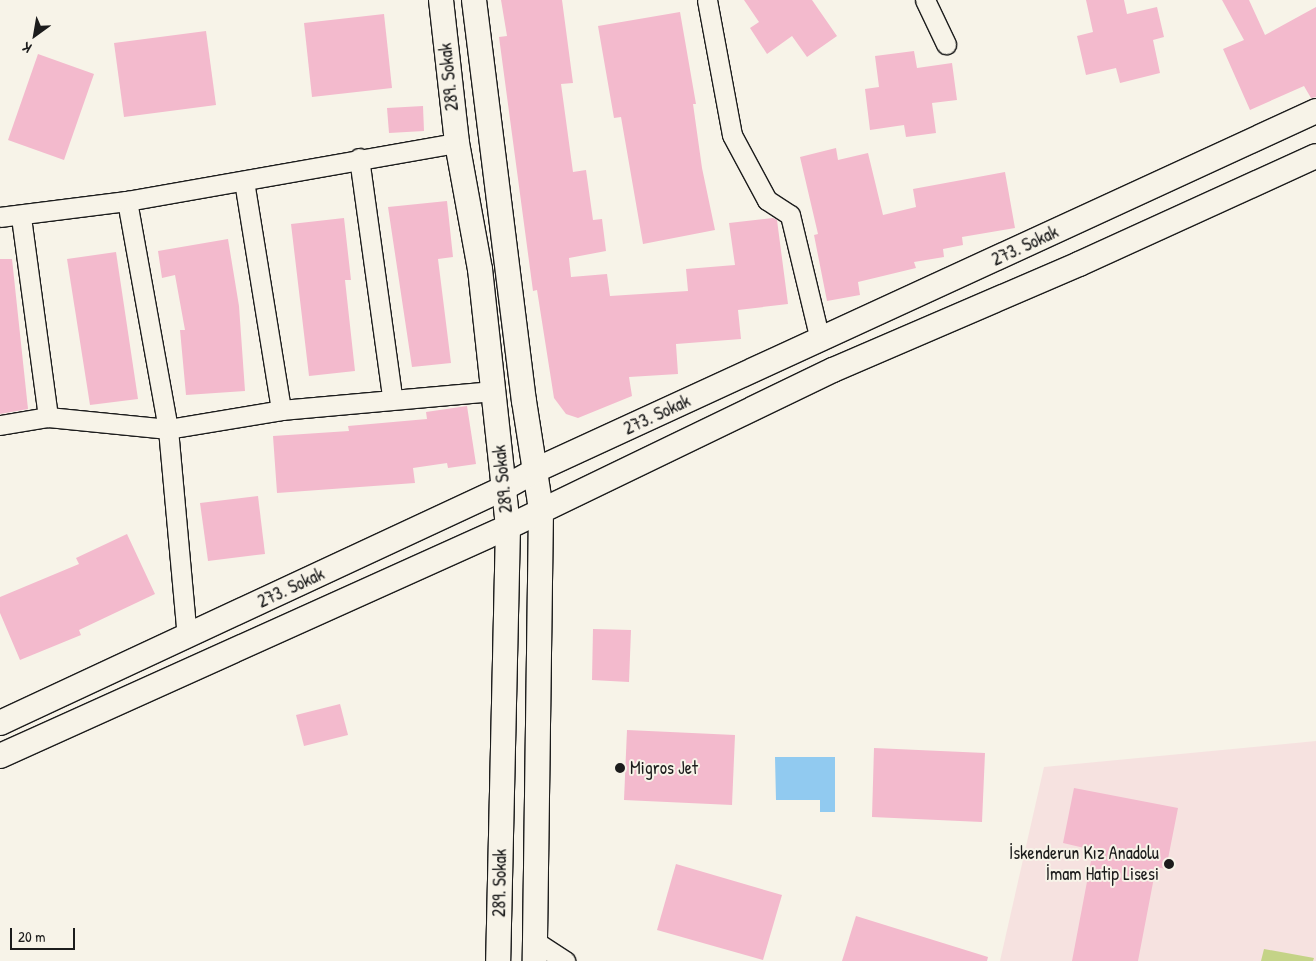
<!DOCTYPE html>
<meta charset="utf-8">
<style>
body{margin:0}
#map{position:relative;width:1316px;height:961px;overflow:hidden;background:#f7f3e8;font-family:"Patrick Hand",sans-serif}
div>[style]{position:absolute}
.built>*{inset:0;background:#f6e2e0}
.green>*{inset:0;background:#c4d387}
.water>*{inset:0;background:#91caf0}
.building>*{inset:0;background:#f3bacd}
.roads{filter:drop-shadow(1px 0 #1c1c1c) drop-shadow(-1px 0 #1c1c1c) drop-shadow(0 1px #1c1c1c) drop-shadow(0 -1px #1c1c1c)}
.minor>*{height:19px;margin:-9.5px;padding:0 9.5px;transform-origin:9.5px;border-radius:9.5px;background:#f7f3e8}
.tertiary>*{height:24px;margin:-12px;padding:0 12px;transform-origin:12px;border-radius:12px;background:#f7f3e8}
.dots>*{width:14px;height:14px;translate:-50% -50%;box-sizing:border-box;border:2px solid #f7f3e8;border-radius:50%}
span{translate:-50% -50%;white-space:nowrap;text-align:center;line-height:1.15;-webkit-text-stroke:4px #f7f3e8;paint-order:stroke}
.street-label{font-size:18px;color:#1c1c1c}
.poi-label{font-size:18px;color:#1c1c1c}
.left{translate:0 -50%;text-align:left}
.right{translate:-100% -50%;text-align:right}
.north{position:absolute;left:10px;top:10px;width:50px;height:50px;-webkit-text-stroke:4px #f7f3e8;paint-order:stroke;rotate:212deg;font-size:14px;font-weight:700;line-height:20px;text-align:center;color:#1c1c1c}
.north::after{content:'';display:block;margin:auto;width:18px;height:22px;background:#1c1c1c;clip-path:polygon(50% 0,100% 100%,50% 72%,0 100%)}
.scale{position:absolute;left:10px;top:928px;width:65px;height:22px;box-sizing:border-box;border:2px solid #1c1c1c;border-top:0;padding-left:6px;font-size:15px;line-height:18px;white-space:nowrap;color:#1c1c1c;-webkit-text-stroke:4px #f7f3e8;paint-order:stroke}
</style>
<div id="map">
<div class="built">
<i style="clip-path:polygon(1316px 741px,1316px 961px,1000px 961px,1044px 767px)"></i>
</div>
<div class="green">
<i style="clip-path:polygon(1264px 949px,1314px 958px,1313px 961px,1261px 961px)"></i>
</div>
<div class="water">
<i style="clip-path:polygon(775px 757px,835px 757px,835px 812px,820px 812px,820px 800px,776px 800px)"></i>
</div>
<div class="building">
<i style="clip-path:polygon(501px 0,562px 0,573px 83px,561px 84px,573px 172px,586px 170px,593px 220px,602px 219px,606px 251px,569px 258px,571px 277px,607px 274px,610px 296px,688px 291px,686px 269px,735px 265px,729px 223px,773px 218px,777px 220px,788px 304px,738px 310px,741px 339px,676px 344px,678px 374px,629px 377px,632px 396px,578px 418px,566px 414px,554px 398px,537px 290px,533px 291px,499px 37px,507px 36px)"></i>
<i style="clip-path:polygon(744px 0,812px 0,837px 36px,807px 57px,792px 36px,767px 54px,750px 28px,759px 22px)"></i>
<i style="clip-path:polygon(1086px 0,1124px 0,1127px 14px,1157px 7px,1164px 37px,1153px 40px,1160px 73px,1120px 83px,1116px 68px,1086px 75px,1077px 36px,1093px 32px)"></i>
<i style="clip-path:polygon(1222px 0,1249px 0,1265px 35px,1316px 7px,1316px 97px,1311px 98px,1304px 86px,1250px 110px,1223px 49px,1244px 40px)"></i>
<i style="clip-path:polygon(680px 12px,696px 104px,693px 104px,702px 168px,715px 230px,643px 244px,621px 117px,614px 118px,598px 26px)"></i>
<i style="clip-path:polygon(384px 14px,392px 88px,312px 97px,304px 23px)"></i>
<i style="clip-path:polygon(206px 31px,216px 105px,124px 117px,114px 43px)"></i>
<i style="clip-path:polygon(914px 51px,917px 68px,952px 63px,957px 100px,932px 103px,936px 133px,906px 137px,904px 125px,870px 130px,865px 89px,879px 87px,875px 56px)"></i>
<i style="clip-path:polygon(38px 54px,94px 74px,64px 160px,8px 140px)"></i>
<i style="clip-path:polygon(423px 106px,424px 131px,389px 133px,387px 108px)"></i>
<i style="clip-path:polygon(836px 148px,838px 160px,868px 153px,883px 215px,916px 207px,913px 189px,1005px 172px,1015px 228px,962px 237px,963px 245px,943px 249px,944px 257px,914px 262px,916px 268px,858px 282px,860px 295px,827px 301px,814px 235px,818px 234px,800px 157px)"></i>
<i style="clip-path:polygon(447px 201px,453px 257px,438px 259px,451px 363px,412px 367px,388px 207px)"></i>
<i style="clip-path:polygon(344px 218px,351px 280px,345px 280px,355px 371px,309px 376px,291px 224px)"></i>
<i style="clip-path:polygon(228px 239px,239px 306px,245px 391px,186px 395px,180px 330px,185px 330px,175px 275px,162px 278px,158px 251px)"></i>
<i style="clip-path:polygon(116px 252px,138px 399px,90px 405px,67px 259px)"></i>
<i style="clip-path:polygon(0 259px,12px 259px,28px 409px,0 414px)"></i>
<i style="clip-path:polygon(467px 406px,476px 464px,448px 468px,447px 463px,413px 468px,415px 483px,277px 493px,273px 436px,349px 431px,348px 426px,427px 419px,426px 412px)"></i>
<i style="clip-path:polygon(258px 496px,265px 554px,208px 561px,200px 503px)"></i>
<i style="clip-path:polygon(127px 534px,155px 594px,79px 630px,81px 635px,20px 660px,0 613px,0 597px,79px 564px,76px 558px)"></i>
<i style="clip-path:polygon(593px 629px,631px 630px,629px 682px,592px 680px)"></i>
<i style="clip-path:polygon(340px 704px,348px 735px,304px 746px,296px 715px)"></i>
<i style="clip-path:polygon(627px 730px,735px 735px,732px 805px,624px 800px)"></i>
<i style="clip-path:polygon(874px 748px,985px 753px,982px 822px,872px 817px)"></i>
<i style="clip-path:polygon(1074px 788px,1178px 808px,1166px 869px,1156px 867px,1138px 961px,1072px 961px,1093px 850px,1063px 843px)"></i>
<i style="clip-path:polygon(676px 864px,782px 895px,763px 960px,657px 930px)"></i>
<i style="clip-path:polygon(856px 916px,988px 957px,987px 961px,842px 961px)"></i>
</div>
<div class="roads">
<div class="minor">
<i style="left:707px;top:0;width:137px;rotate:79.5deg"></i>
<i style="left:732px;top:135px;width:74px;rotate:61.7deg"></i>
<i style="left:767px;top:200px;width:27px;rotate:33deg"></i>
<i style="left:790px;top:215px;width:129px;rotate:76.5deg"></i>
<i style="left:925px;top:0;width:49px;rotate:64.5deg"></i>
<i style="left:359px;top:158px;width:241px;rotate:82.1deg"></i>
<i style="left:244px;top:181px;width:232px;rotate:80.8deg"></i>
<i style="left:127px;top:201px;width:232px;rotate:79.8deg"></i>
<i style="left:168px;top:429px;width:208px;rotate:84.8deg"></i>
<i style="left:0;top:217px;width:128px;rotate:-7.2deg"></i>
<i style="left:127px;top:201px;width:335px;rotate:-10deg"></i>
<i style="left:21px;top:217px;width:202px;rotate:82.3deg"></i>
<i style="left:0;top:425px;width:49px;rotate:-9.5deg"></i>
<i style="left:48px;top:417px;width:121px;rotate:5.7deg"></i>
<i style="left:168px;top:429px;width:115px;rotate:-9.5deg"></i>
<i style="left:281px;top:410px;width:213px;rotate:-5.1deg"></i>
<i style="left:536px;top:942px;width:35px;rotate:33deg"></i>
</div>
<div class="tertiary">
<i style="left:441px;top:0;width:144px;rotate:83.6deg"></i>
<i style="left:457px;top:143px;width:128px;rotate:79.7deg"></i>
<i style="left:480px;top:269px;width:260px;rotate:83.8deg"></i>
<i style="left:508px;top:527px;width:434px;rotate:91.3deg"></i>
<i style="left:474px;top:0;width:404px;rotate:82.9deg"></i>
<i style="left:524px;top:401px;width:110px;rotate:81.1deg"></i>
<i style="left:541px;top:510px;width:451px;rotate:90.8deg"></i>
<i style="left:0;top:723px;width:556px;rotate:-25deg"></i>
<i style="left:504px;top:488px;width:37px;rotate:-29deg"></i>
<i style="left:536px;top:470px;width:859px;rotate:-24.71deg"></i>
<i style="left:0;top:756px;width:557px;rotate:-24.27deg"></i>
<i style="left:508px;top:527px;width:361px;rotate:-25.8deg"></i>
<i style="left:833px;top:370px;width:268px;rotate:-23.3deg"></i>
<i style="left:1079px;top:264px;width:260px;rotate:-24.5deg"></i>
</div>
</div>
<div class="dots">
<i style="left:620px;top:768px;background:#1c1c1c"></i>
<i style="left:1169px;top:864px;background:#1c1c1c"></i>
</div>
<div class="street-label">
<span style="left:449px;top:77px;rotate:-96deg">289. Sokak</span>
<span style="left:1025px;top:246px;rotate:-25deg">273. Sokak</span>
<span style="left:657px;top:415px;rotate:-25deg">273. Sokak</span>
<span style="left:503px;top:479px;rotate:-96deg">289. Sokak</span>
<span style="left:291px;top:588px;rotate:-25deg">273. Sokak</span>
<span style="left:500px;top:883px;rotate:-89deg">289. Sokak</span>
</div>
<div class="poi-label">
<span class="left" style="left:630px;top:768px">Migros Jet</span>
<span class="right" style="left:1159px;top:864px">İskenderun Kız Anadolu<br>İmam Hatip Lisesi</span>
</div>
<div class="north">K</div>
<div class="scale">20 m</div>
</div>
